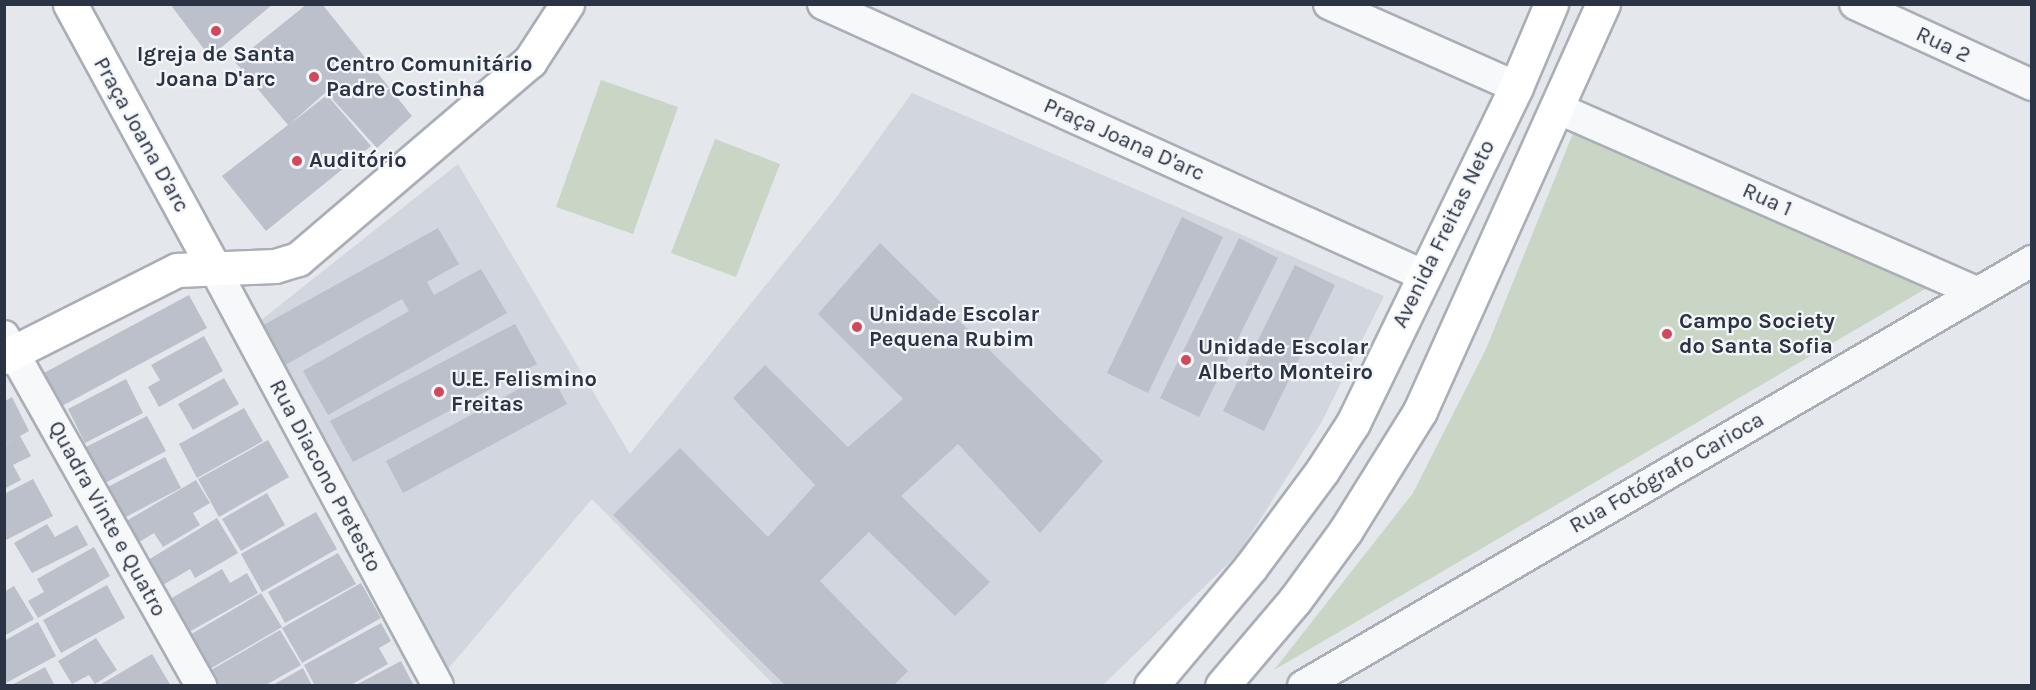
<!DOCTYPE html>
<meta charset="utf-8">
<style>
body{margin:0}
#map{position:relative;width:2036px;height:690px;overflow:hidden;background:#e4e7ec;font-family:Karla,sans-serif}
div>[style]{position:absolute}
.built>*{inset:0;background:#d2d6de}
.green>*{inset:0;background:#c9d6c5}
.building>*{inset:0;background:#bbc0ca}
.roads{filter:drop-shadow(2px 0 #a9aeb7) drop-shadow(-2px 0 #a9aeb7) drop-shadow(0 2px #a9aeb7) drop-shadow(0 -2px #a9aeb7)}
.street>*{height:30px;margin:-15px;padding:0 15px;transform-origin:15px;border-radius:15px;background:#f7f8fa}
.secondary>*{height:33px;margin:-16.5px;padding:0 16.5px;transform-origin:16.5px;border-radius:16.5px;background:#fff}
.primary>*{height:33px;margin:-16.5px;padding:0 16.5px;transform-origin:16.5px;border-radius:16.5px;background:#fff}
.dots>*{width:16px;height:16px;translate:-50% -50%;box-sizing:border-box;border:3px solid #f4f6f9;border-radius:50%}
span{translate:-50% -50%;white-space:nowrap;text-align:center;line-height:1.15;-webkit-text-stroke:4.5px #f4f6f9;paint-order:stroke}
.street-label{font-size:22px;color:#2b3445}
.poi-label{font-size:22px;color:#2b3445;font-weight:700}
.left{translate:0 -50%;text-align:left}
.frame{position:absolute;inset:0;border:6px solid #2b3445;pointer-events:none}
</style>
<div id="map">
<div class="built">
<i style="clip-path:polygon(912px 93px,1384px 296px,1321px 423px,1239px 553px,1102px 686px,774px 685px,592px 499px,442px 676px,250px 329px,458px 164px,630px 454px,835px 199px)"></i>
</div>
<div class="green">
<i style="clip-path:polygon(601px 80px,678px 107px,633px 234px,556px 207px)"></i>
<i style="clip-path:polygon(1574px 131px,1932px 285px,1274px 670px,1413px 493px,1486px 349px)"></i>
<i style="clip-path:polygon(715px 139px,780px 164px,736px 277px,671px 253px)"></i>
</div>
<div class="building">
<i style="clip-path:polygon(170px 4px,273px 4px,210px 57px)"></i>
<i style="clip-path:polygon(307px 4px,322px 4px,412px 116px,377px 148px,326px 92px,290px 124px,327px 95px,371px 146px,266px 231px,222px 176px,288px 125px,235px 62px)"></i>
<i style="clip-path:polygon(1182px 217px,1223px 237px,1148px 393px,1107px 373px)"></i>
<i style="clip-path:polygon(438px 228px,459px 264px,427px 282px,434px 295px,481px 269px,507px 313px,328px 415px,303px 371px,409px 311px,402px 299px,280px 368px,260px 327px)"></i>
<i style="clip-path:polygon(1239px 238px,1278px 258px,1199px 417px,1160px 398px)"></i>
<i style="clip-path:polygon(880px 243px,1103px 461px,1040px 533px,958px 444px,901px 496px,990px 582px,955px 616px,869px 532px,820px 581px,908px 671px,893px 686px,786px 686px,613px 515px,680px 448px,768px 537px,815px 485px,733px 398px,765px 365px,848px 447px,903px 399px,818px 314px)"></i>
<i style="clip-path:polygon(1295px 265px,1335px 285px,1264px 431px,1223px 411px)"></i>
<i style="clip-path:polygon(189px 295px,207px 328px,60px 407px,42px 374px)"></i>
<i style="clip-path:polygon(515px 324px,537px 364px,353px 462px,330px 421px)"></i>
<i style="clip-path:polygon(204px 336px,223px 371px,159px 407px,148px 387px,160px 380px,151px 365px)"></i>
<i style="clip-path:polygon(550px 372px,567px 404px,403px 493px,386px 461px)"></i>
<i style="clip-path:polygon(224px 378px,239px 404px,193px 430px,178px 404px)"></i>
<i style="clip-path:polygon(126px 379px,143px 413px,85px 443px,68px 409px)"></i>
<i style="clip-path:polygon(12px 397px,29px 431px,20px 436px,31px 456px,13px 465px,21px 480px,4px 489px,4px 445px,13px 440px,5px 444px,5px 401px)"></i>
<i style="clip-path:polygon(244px 408px,263px 441px,197px 478px,179px 444px)"></i>
<i style="clip-path:polygon(147px 416px,166px 451px,105px 483px,86px 447px)"></i>
<i style="clip-path:polygon(268px 440px,289px 477px,219px 517px,198px 479px)"></i>
<i style="clip-path:polygon(165px 457px,181px 488px,120px 520px,104px 489px)"></i>
<i style="clip-path:polygon(33px 479px,53px 516px,4px 541px,4px 494px)"></i>
<i style="clip-path:polygon(196px 480px,210px 503px,193px 513px,200px 525px,163px 547px,154px 533px,136px 544px,123px 523px)"></i>
<i style="clip-path:polygon(267px 493px,285px 525px,241px 551px,222px 519px)"></i>
<i style="clip-path:polygon(316px 512px,337px 549px,262px 592px,241px 554px)"></i>
<i style="clip-path:polygon(217px 518px,238px 553px,195px 578px,190px 569px,163px 585px,148px 560px)"></i>
<i style="clip-path:polygon(47px 524px,55px 537px,77px 525px,88px 545px,32px 573px,14px 543px)"></i>
<i style="clip-path:polygon(94px 547px,110px 576px,38px 618px,28px 601px,44px 592px,37px 579px)"></i>
<i style="clip-path:polygon(338px 553px,356px 584px,285px 623px,268px 592px)"></i>
<i style="clip-path:polygon(222px 569px,230px 583px,247px 573px,258px 593px,182px 636px,176px 625px,183px 621px,170px 599px)"></i>
<i style="clip-path:polygon(361px 583px,381px 618px,302px 663px,282px 628px)"></i>
<i style="clip-path:polygon(107px 585px,125px 618px,61px 653px,43px 620px)"></i>
<i style="clip-path:polygon(14px 586px,34px 619px,4px 636px,4px 592px)"></i>
<i style="clip-path:polygon(261px 593px,282px 627px,203px 673px,183px 639px)"></i>
<i style="clip-path:polygon(38px 622px,56px 656px,4px 684px,4px 641px)"></i>
<i style="clip-path:polygon(381px 623px,391px 641px,379px 648px,388px 664px,349px 686px,315px 686px,304px 665px)"></i>
<i style="clip-path:polygon(280px 630px,301px 665px,264px 686px,214px 686px,206px 673px)"></i>
<i style="clip-path:polygon(96px 638px,117px 670px,95px 684px,89px 675px,72px 684px,58px 661px)"></i>
<i style="clip-path:polygon(152px 654px,171px 686px,98px 686px)"></i>
<i style="clip-path:polygon(401px 661px,414px 686px,354px 686px)"></i>
<i style="clip-path:polygon(45px 667px,55px 686px,10px 686px)"></i>
<i style="clip-path:polygon(303px 668px,312px 686px,271px 686px)"></i>
</div>
<div class="roads">
<div class="street">
<i style="left:823px;top:4px;width:661px;rotate:24.31deg"></i>
<i style="left:1329px;top:4px;width:205px;rotate:23.9deg"></i>
<i style="left:1855px;top:4px;width:195px;rotate:24.6deg"></i>
<i style="left:1557px;top:108px;width:459px;rotate:23.7deg"></i>
<i style="left:213px;top:266px;width:476px;rotate:61.8deg"></i>
<i style="left:4px;top:336px;width:402px;rotate:60.6deg"></i>
<i style="left:1303px;top:686px;width:844px;rotate:-30.24deg"></i>
</div>
<div class="secondary">
<i style="left:70px;top:4px;width:298px;rotate:61.4deg"></i>
<i style="left:4px;top:357px;width:194px;rotate:-26.7deg"></i>
<i style="left:177px;top:270px;width:98px;rotate:-2.3deg"></i>
<i style="left:275px;top:266px;width:24px;rotate:-17deg"></i>
<i style="left:298px;top:259px;width:305px;rotate:-40.5deg"></i>
<i style="left:530px;top:61px;width:68px;rotate:-57deg"></i>
</div>
<div class="primary">
<i style="left:1151px;top:686px;width:154px;rotate:-50deg"></i>
<i style="left:1250px;top:568px;width:121px;rotate:-53.4deg"></i>
<i style="left:1322px;top:471px;width:57px;rotate:-57.1deg"></i>
<i style="left:1353px;top:423px;width:373px;rotate:-64.1deg"></i>
<i style="left:1516px;top:87px;width:90px;rotate:-67.1deg"></i>
<i style="left:1222px;top:686px;width:113px;rotate:-49.7deg"></i>
<i style="left:1295px;top:600px;width:87px;rotate:-53.9deg"></i>
<i style="left:1346px;top:530px;width:140px;rotate:-58.1deg"></i>
<i style="left:1420px;top:411px;width:446px;rotate:-65.8deg"></i>
</div>
</div>
<div class="dots">
<i style="left:216px;top:31px;background:#d1495b"></i>
<i style="left:314px;top:77px;background:#d1495b"></i>
<i style="left:297px;top:161px;background:#d1495b"></i>
<i style="left:857px;top:327px;background:#d1495b"></i>
<i style="left:1667px;top:334px;background:#d1495b"></i>
<i style="left:1186px;top:360px;background:#d1495b"></i>
<i style="left:439px;top:392px;background:#d1495b"></i>
</div>
<div class="street-label">
<span style="left:1943px;top:45px;rotate:25deg">Rua 2</span>
<span style="left:141px;top:135px;rotate:61deg">Praça Joana D'arc</span>
<span style="left:1124px;top:140px;rotate:24deg">Praça Joana D'arc</span>
<span style="left:1767px;top:200px;rotate:24deg">Rua 1</span>
<span style="left:1444px;top:234px;rotate:-64deg">Avenida Freitas Neto</span>
<span style="left:1667px;top:473px;rotate:-30deg">Rua Fotógrafo Carioca</span>
<span style="left:325px;top:476px;rotate:62deg">Rua Diacono Pretesto</span>
<span style="left:107px;top:519px;rotate:61deg">Quadra Vinte e Quatro</span>
</div>
<div class="poi-label">
<span style="left:216px;top:67px">Igreja de Santa<br>Joana D'arc</span>
<span class="left" style="left:326px;top:77px">Centro Comunitário<br>Padre Costinha</span>
<span class="left" style="left:309px;top:161px">Auditório</span>
<span class="left" style="left:869px;top:327px">Unidade Escolar<br>Pequena Rubim</span>
<span class="left" style="left:1679px;top:334px">Campo Society<br>do Santa Sofia</span>
<span class="left" style="left:1198px;top:360px">Unidade Escolar<br>Alberto Monteiro</span>
<span class="left" style="left:451px;top:392px">U.E. Felismino<br>Freitas</span>
</div>
<div class="frame"></div>
</div>
